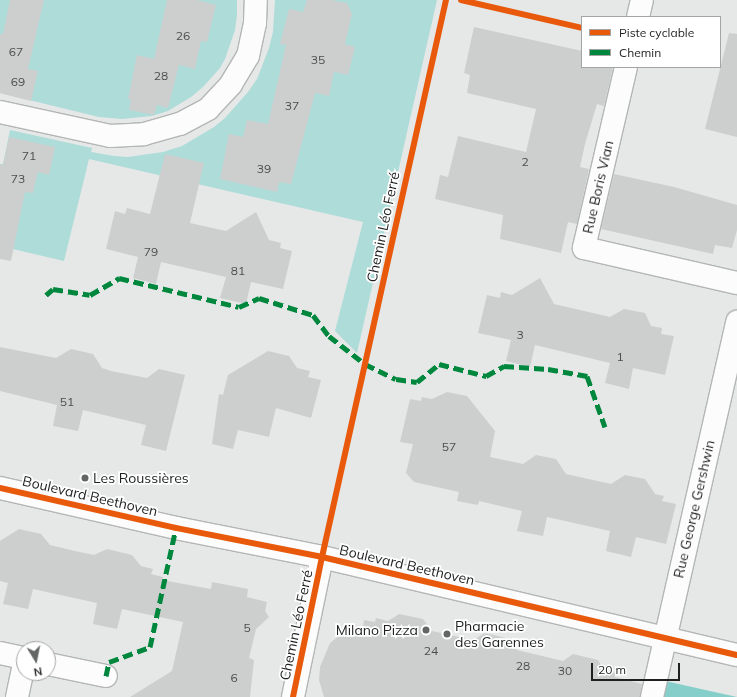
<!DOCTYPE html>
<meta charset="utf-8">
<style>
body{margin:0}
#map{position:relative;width:737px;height:697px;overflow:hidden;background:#e5e8e7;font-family:Mulish,sans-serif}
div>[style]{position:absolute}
.green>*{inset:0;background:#addcd9}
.forest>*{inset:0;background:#85cec9}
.building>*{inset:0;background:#cdcfcf}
.roads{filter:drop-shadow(1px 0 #b4b6b6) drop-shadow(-1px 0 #b4b6b6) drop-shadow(0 1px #b4b6b6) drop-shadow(0 -1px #b4b6b6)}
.minor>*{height:22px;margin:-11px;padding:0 11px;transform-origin:11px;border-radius:11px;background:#fbfcfb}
.quiet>*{height:5px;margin-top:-2.5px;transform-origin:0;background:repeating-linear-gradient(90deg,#00873e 0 10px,transparent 0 15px)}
.cycleway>*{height:6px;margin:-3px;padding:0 3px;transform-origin:3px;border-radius:3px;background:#e8590c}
.dots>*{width:11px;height:11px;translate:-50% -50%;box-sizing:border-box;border:2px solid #fff;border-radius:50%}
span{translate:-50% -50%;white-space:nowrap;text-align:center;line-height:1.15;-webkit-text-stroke:3.5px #fff;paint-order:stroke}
.number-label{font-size:12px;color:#4c4d4d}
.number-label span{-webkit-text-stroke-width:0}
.street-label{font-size:14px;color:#1e1f1f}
.poi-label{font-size:14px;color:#1e1f1f}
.left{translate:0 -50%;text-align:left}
.right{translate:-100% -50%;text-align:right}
.legend{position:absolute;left:581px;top:16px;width:140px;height:52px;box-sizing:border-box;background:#fff;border:1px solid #a5a5a5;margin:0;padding:5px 7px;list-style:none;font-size:12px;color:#1e1f1f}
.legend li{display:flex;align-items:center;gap:8px;height:20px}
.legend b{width:20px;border:1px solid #a5a5a5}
.north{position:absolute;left:16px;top:641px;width:40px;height:40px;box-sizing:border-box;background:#fff;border:1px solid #a5a5a5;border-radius:50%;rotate:170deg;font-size:11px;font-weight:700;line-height:16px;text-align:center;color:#1e1f1f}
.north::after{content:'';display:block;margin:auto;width:14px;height:18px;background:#646565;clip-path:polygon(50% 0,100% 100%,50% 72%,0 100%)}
.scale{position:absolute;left:591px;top:663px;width:89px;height:18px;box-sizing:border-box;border:2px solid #1e1f1f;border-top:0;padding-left:5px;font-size:12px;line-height:14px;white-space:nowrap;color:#1e1f1f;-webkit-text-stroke:3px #fff;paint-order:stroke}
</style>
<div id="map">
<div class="green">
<i style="clip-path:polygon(0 0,237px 0,237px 15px,235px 30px,225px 59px,220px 68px,203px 87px,191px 97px,168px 111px,152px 116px,122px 119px,99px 117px,0 93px)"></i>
<i style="clip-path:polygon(275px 0,437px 0,357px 353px,335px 331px,363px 222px,89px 159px,64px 261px,0 246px,0 164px,3px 164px,10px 130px,92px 148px,91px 152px,114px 156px,128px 157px,163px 152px,182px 146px,214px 127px,225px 118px,248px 92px,257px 79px,269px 48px,273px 32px)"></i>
</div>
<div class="forest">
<i style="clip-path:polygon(665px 681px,737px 697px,660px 697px)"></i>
</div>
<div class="building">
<i style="clip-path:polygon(10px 0,44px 0,28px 69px,38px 71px,31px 101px,0 93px,0 34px,3px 34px)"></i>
<i style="clip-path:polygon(167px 0,197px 0,216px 5px,207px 42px,201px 41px,195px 69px,179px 65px,168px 108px,157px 105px,154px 115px,129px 110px,131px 100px,128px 99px,137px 55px,154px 59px)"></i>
<i style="clip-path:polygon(307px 0,331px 0,347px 3px,352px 14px,345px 44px,355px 47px,348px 75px,334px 72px,329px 96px,315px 93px,291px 184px,279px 182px,277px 192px,220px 179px,229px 134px,243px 137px,247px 120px,268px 124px,286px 45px,280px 44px,289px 9px,303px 12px)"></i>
<i style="clip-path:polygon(474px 27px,582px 51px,582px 67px,613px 67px,604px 106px,597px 104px,585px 144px,580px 167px,589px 169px,577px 224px,568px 222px,561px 253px,500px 239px,503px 215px,435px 199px,440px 175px,448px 177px,458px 136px,526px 152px,536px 109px,467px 93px,470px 75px,464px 73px)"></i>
<i style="clip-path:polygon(729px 33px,737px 34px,737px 137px,705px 129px)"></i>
<i style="clip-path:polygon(9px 137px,55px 147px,49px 175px,38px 172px,33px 193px,25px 192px,11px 261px,0 259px,0 164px,3px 165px)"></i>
<i style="clip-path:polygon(165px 154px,204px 163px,190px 223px,226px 231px,256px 212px,269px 240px,281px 243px,280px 248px,292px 251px,283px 289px,251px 282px,246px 304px,220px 298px,226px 277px,161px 262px,156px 284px,133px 278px,138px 257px,106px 249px,115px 211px,125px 214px,127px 208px,150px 214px)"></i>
<i style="clip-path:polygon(614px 174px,674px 187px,737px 205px,737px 230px,732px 248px,715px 245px,713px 254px,601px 229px)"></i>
<i style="clip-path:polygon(540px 278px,554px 304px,610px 317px,624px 309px,645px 313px,651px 326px,662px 328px,661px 334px,674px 336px,665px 375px,633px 368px,629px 389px,605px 383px,610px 363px,535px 345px,530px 367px,506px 361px,511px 340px,478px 333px,487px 295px,500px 298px,501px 292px,512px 295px)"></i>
<i style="clip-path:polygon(0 347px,56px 358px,71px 349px,93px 354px,102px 368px,111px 371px,147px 378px,159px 369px,185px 375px,166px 451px,141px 445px,146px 425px,83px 410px,78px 431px,53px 426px,57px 405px,0 391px)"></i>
<i style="clip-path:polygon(268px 351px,289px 356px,297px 368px,310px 371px,308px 377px,321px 380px,311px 418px,276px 408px,269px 437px,238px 430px,233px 449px,212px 444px,219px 394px,223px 395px,228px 375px)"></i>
<i style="clip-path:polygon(447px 392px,467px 396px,495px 431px,490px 457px,523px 464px,536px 455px,556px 459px,566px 474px,611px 484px,625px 475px,645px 479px,655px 494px,664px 496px,662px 501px,676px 504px,666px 544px,636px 537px,631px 557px,606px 551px,610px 531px,547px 517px,543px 536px,517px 531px,522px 511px,479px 501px,478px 505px,457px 501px,459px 492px,414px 482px,406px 473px,413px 444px,400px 442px,410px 399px,421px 401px,422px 397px,432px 399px)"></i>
<i style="clip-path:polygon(19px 529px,41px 534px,50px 545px,75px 551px,94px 555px,107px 549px,132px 555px,141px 566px,153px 569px,151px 574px,163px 577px,162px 580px,211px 589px,212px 582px,248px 589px,247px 597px,267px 602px,265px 611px,269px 617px,256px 629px,249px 658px,254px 660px,250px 697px,130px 697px,172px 671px,183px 622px,122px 609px,117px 629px,93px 624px,97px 603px,33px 589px,28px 609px,3px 604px,8px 583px,0 581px,0 541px)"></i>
<i style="clip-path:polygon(399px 614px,423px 619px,432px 631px,473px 640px,485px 633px,510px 639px,517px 650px,563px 661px,573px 654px,598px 660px,604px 670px,615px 673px,615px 677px,642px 684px,640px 697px,324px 697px,319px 680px,320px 667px,330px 643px,340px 635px,363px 627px,364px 620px,375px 622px,376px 618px,388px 621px)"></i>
</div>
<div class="roads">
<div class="minor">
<i style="left:638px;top:17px;width:17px;rotate:-77deg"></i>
<i style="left:626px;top:67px;width:186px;rotate:103.1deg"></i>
<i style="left:584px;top:248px;width:157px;rotate:12.9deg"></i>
<i style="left:0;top:112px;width:113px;rotate:12.3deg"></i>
<i style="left:110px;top:136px;width:34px;rotate:-3deg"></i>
<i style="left:144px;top:134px;width:37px;rotate:-16deg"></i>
<i style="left:180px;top:124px;width:32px;rotate:-28deg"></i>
<i style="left:208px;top:109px;width:34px;rotate:-47deg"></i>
<i style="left:231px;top:84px;width:33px;rotate:-59deg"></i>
<i style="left:248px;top:56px;width:34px;rotate:-78deg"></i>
<i style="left:255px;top:23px;width:23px;rotate:-88deg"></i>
<i style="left:0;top:488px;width:180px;rotate:12.8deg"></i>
<i style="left:176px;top:528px;width:149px;rotate:11.2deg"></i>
<i style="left:322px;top:557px;width:426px;rotate:13.3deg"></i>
<i style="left:0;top:653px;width:25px;rotate:12deg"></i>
<i style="left:48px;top:664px;width:59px;rotate:11.7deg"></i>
<i style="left:17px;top:697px;width:33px;rotate:-78deg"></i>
<i style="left:293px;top:697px;width:143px;rotate:-78.3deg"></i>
<i style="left:652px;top:697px;width:385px;rotate:-77.2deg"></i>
</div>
</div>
<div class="quiet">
<i style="left:46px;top:295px;width:9px;rotate:-41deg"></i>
<i style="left:53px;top:289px;width:37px;rotate:9deg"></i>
<i style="left:90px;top:295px;width:34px;rotate:-30deg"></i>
<i style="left:119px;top:278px;width:123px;rotate:13.6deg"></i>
<i style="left:239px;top:307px;width:22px;rotate:-24deg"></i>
<i style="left:259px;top:298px;width:57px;rotate:17.5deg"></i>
<i style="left:313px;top:315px;width:26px;rotate:53deg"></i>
<i style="left:329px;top:336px;width:46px;rotate:37.9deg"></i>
<i style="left:365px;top:364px;width:34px;rotate:26deg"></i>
<i style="left:396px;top:379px;width:21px;rotate:8deg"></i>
<i style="left:417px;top:382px;width:28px;rotate:-39deg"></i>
<i style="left:439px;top:364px;width:49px;rotate:14.3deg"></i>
<i style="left:486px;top:376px;width:21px;rotate:-29deg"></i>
<i style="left:504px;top:366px;width:44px;rotate:3.9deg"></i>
<i style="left:548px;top:369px;width:40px;rotate:10deg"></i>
<i style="left:587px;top:376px;width:54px;rotate:70.6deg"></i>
<i style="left:106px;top:676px;width:14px;rotate:-78deg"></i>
<i style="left:109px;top:662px;width:44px;rotate:-20.1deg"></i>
<i style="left:150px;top:647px;width:122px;rotate:-77.7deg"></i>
</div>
<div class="cycleway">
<i style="left:461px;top:0;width:124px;rotate:13deg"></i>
<i style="left:0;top:488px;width:180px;rotate:12.8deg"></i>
<i style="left:176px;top:528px;width:149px;rotate:11.2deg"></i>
<i style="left:322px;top:557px;width:426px;rotate:13.3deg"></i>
<i style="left:293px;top:697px;width:143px;rotate:-78.3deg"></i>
<i style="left:322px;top:557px;width:571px;rotate:-77.45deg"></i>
</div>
<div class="dots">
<i style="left:85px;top:478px;background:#646565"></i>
<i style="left:426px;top:630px;background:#646565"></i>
<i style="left:447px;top:634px;background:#646565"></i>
</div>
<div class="number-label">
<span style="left:183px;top:36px">26</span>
<span style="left:16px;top:52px">67</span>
<span style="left:318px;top:60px">35</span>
<span style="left:161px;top:76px">28</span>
<span style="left:18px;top:82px">69</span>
<span style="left:292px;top:106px">37</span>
<span style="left:29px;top:156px">71</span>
<span style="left:525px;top:162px">2</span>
<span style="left:264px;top:169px">39</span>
<span style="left:18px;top:179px">73</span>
<span style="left:151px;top:252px">79</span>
<span style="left:238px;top:271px">81</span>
<span style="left:520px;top:335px">3</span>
<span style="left:620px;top:357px">1</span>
<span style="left:67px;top:402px">51</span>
<span style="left:449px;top:447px">57</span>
<span style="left:247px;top:628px">5</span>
<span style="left:431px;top:651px">24</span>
<span style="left:523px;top:666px">28</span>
<span style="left:565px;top:671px">30</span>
<span style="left:234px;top:678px">6</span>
</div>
<div class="street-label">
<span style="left:598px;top:187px;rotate:-77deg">Rue Boris Vian</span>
<span style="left:383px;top:227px;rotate:-78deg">Chemin Léo Ferré</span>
<span style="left:90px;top:496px;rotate:13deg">Boulevard Beethoven</span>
<span style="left:694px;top:509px;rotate:-77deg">Rue George Gershwin</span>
<span style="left:407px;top:565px;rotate:13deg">Boulevard Beethoven</span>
<span style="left:296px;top:625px;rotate:-78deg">Chemin Léo Ferré</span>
</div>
<div class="poi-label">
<span class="left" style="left:93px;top:478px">Les Roussières</span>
<span class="left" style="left:455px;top:634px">Pharmacie<br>des Garennes</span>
<span class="right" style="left:418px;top:630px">Milano Pizza</span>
</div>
<ul class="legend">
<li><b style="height:5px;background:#e8590c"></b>Piste cyclable</li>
<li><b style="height:5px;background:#00873e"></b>Chemin</li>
</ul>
<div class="north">N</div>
<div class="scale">20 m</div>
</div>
